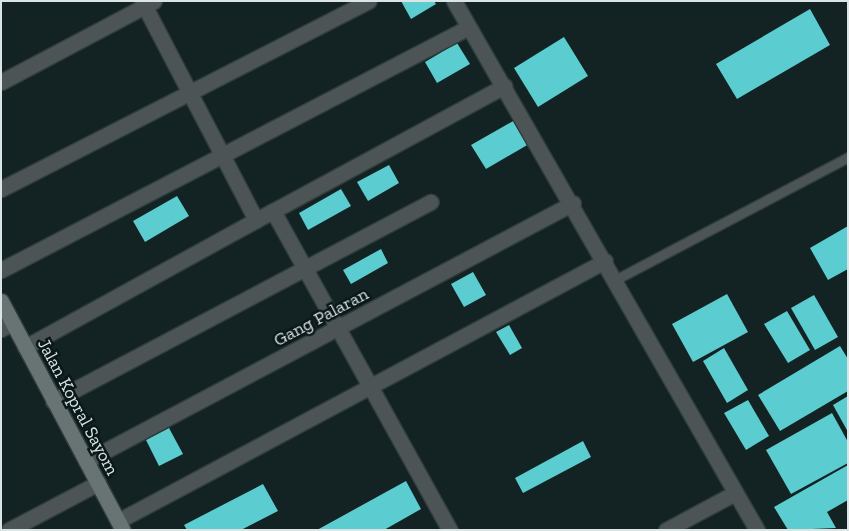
<!DOCTYPE html>
<style>
body{margin:0}
#map{position:relative;width:849px;height:531px;overflow:hidden;background:#132222;font-family:"Zilla Slab",serif}
div>[style]{position:absolute}
.building>*{inset:0;background:#5bccd0}
.roads{filter:drop-shadow(1px 0 #2f3d3d) drop-shadow(-1px 0 #2f3d3d) drop-shadow(0 1px #2f3d3d) drop-shadow(0 -1px #2f3d3d)}
.lane>*{height:9px;margin:-4.5px;padding:0 4.5px;transform-origin:4.5px;border-radius:4.5px;background:#4d5455}
.street>*{height:15px;margin:-7.5px;padding:0 7.5px;transform-origin:7.5px;border-radius:7.5px;background:#4d5455}
.secondary>*{height:15px;margin:-7.5px;padding:0 7.5px;transform-origin:7.5px;border-radius:7.5px;background:#687373}
span{translate:-50% -50%;white-space:nowrap;text-align:center;line-height:1.15;-webkit-text-stroke:5px #0a1819;paint-order:stroke}
.street-label{font-size:18px;color:#dbe5e5}
.frame{position:absolute;inset:0;border:2px solid #dbe5e5;pointer-events:none}
</style>
<div id="map">
<div class="building">
<i style="clip-path:polygon(401px 1px,434px 1px,436px 4px,411px 19px)"></i>
<i style="clip-path:polygon(810px 9px,830px 45px,737px 99px,716px 64px)"></i>
<i style="clip-path:polygon(564px 37px,588px 76px,538px 107px,514px 68px)"></i>
<i style="clip-path:polygon(457px 43px,470px 64px,437px 83px,425px 62px)"></i>
<i style="clip-path:polygon(515px 120px,529px 144px,486px 169px,471px 145px)"></i>
<i style="clip-path:polygon(389px 165px,399px 183px,368px 201px,357px 182px)"></i>
<i style="clip-path:polygon(341px 189px,351px 206px,308px 230px,299px 213px)"></i>
<i style="clip-path:polygon(177px 196px,189px 216px,145px 242px,133px 221px)"></i>
<i style="clip-path:polygon(848px 226px,848px 269px,828px 280px,810px 248px)"></i>
<i style="clip-path:polygon(381px 249px,388px 263px,351px 284px,343px 270px)"></i>
<i style="clip-path:polygon(473px 272px,486px 295px,464px 307px,451px 284px)"></i>
<i style="clip-path:polygon(727px 294px,748px 332px,693px 362px,672px 324px)"></i>
<i style="clip-path:polygon(814px 295px,838px 337px,815px 350px,791px 308px)"></i>
<i style="clip-path:polygon(787px 311px,810px 350px,788px 363px,764px 324px)"></i>
<i style="clip-path:polygon(509px 325px,522px 348px,510px 355px,496px 332px)"></i>
<i style="clip-path:polygon(840px 346px,848px 359px,848px 391px,780px 431px,758px 395px)"></i>
<i style="clip-path:polygon(724px 348px,748px 390px,727px 403px,703px 361px)"></i>
<i style="clip-path:polygon(848px 396px,848px 432px,833px 405px)"></i>
<i style="clip-path:polygon(748px 400px,769px 436px,746px 450px,724px 413px)"></i>
<i style="clip-path:polygon(832px 413px,848px 442px,848px 463px,791px 494px,766px 450px)"></i>
<i style="clip-path:polygon(169px 428px,183px 454px,159px 466px,146px 440px)"></i>
<i style="clip-path:polygon(583px 441px,591px 457px,523px 493px,515px 478px)"></i>
<i style="clip-path:polygon(848px 465px,848px 500px,827px 512px,836px 528px,788px 530px,774px 507px)"></i>
<i style="clip-path:polygon(406px 481px,421px 509px,384px 530px,317px 530px)"></i>
<i style="clip-path:polygon(263px 484px,278px 511px,241px 530px,187px 530px,184px 525px)"></i>
</div>
<div class="roads">
<div class="lane">
<i style="left:615px;top:280px;width:263px;rotate:-27.8deg"></i>
</div>
<div class="street">
<i style="left:142px;top:1px;width:247px;rotate:62.5deg"></i>
<i style="left:256px;top:220px;width:19px;rotate:-28deg"></i>
<i style="left:273px;top:211px;width:365px;rotate:61deg"></i>
<i style="left:454px;top:1px;width:610px;rotate:60.2deg"></i>
<i style="left:1px;top:82px;width:173px;rotate:-27.9deg"></i>
<i style="left:1px;top:189px;width:413px;rotate:-27.1deg"></i>
<i style="left:273px;top:211px;width:263px;rotate:-28.4deg"></i>
<i style="left:1px;top:270px;width:527px;rotate:-27.44deg"></i>
<i style="left:1px;top:329px;width:13px;rotate:-27deg"></i>
<i style="left:25px;top:347px;width:264px;rotate:-28.8deg"></i>
<i style="left:53px;top:401px;width:427px;rotate:-27.8deg"></i>
<i style="left:86px;top:461px;width:551px;rotate:-27.91deg"></i>
<i style="left:118px;top:521px;width:552px;rotate:-28.1deg"></i>
<i style="left:9px;top:530px;width:101px;rotate:-27.8deg"></i>
<i style="left:666px;top:530px;width:78px;rotate:-28.2deg"></i>
</div>
<div class="secondary">
<i style="left:1px;top:301px;width:259px;rotate:62deg"></i>
</div>
</div>
<div class="street-label">
<span style="left:321px;top:317px;rotate:-28deg">Gang Palaran</span>
<span style="left:78px;top:407px;rotate:62deg">Jalan Kopral Sayom</span>
</div>
<div class="frame"></div>
</div>
